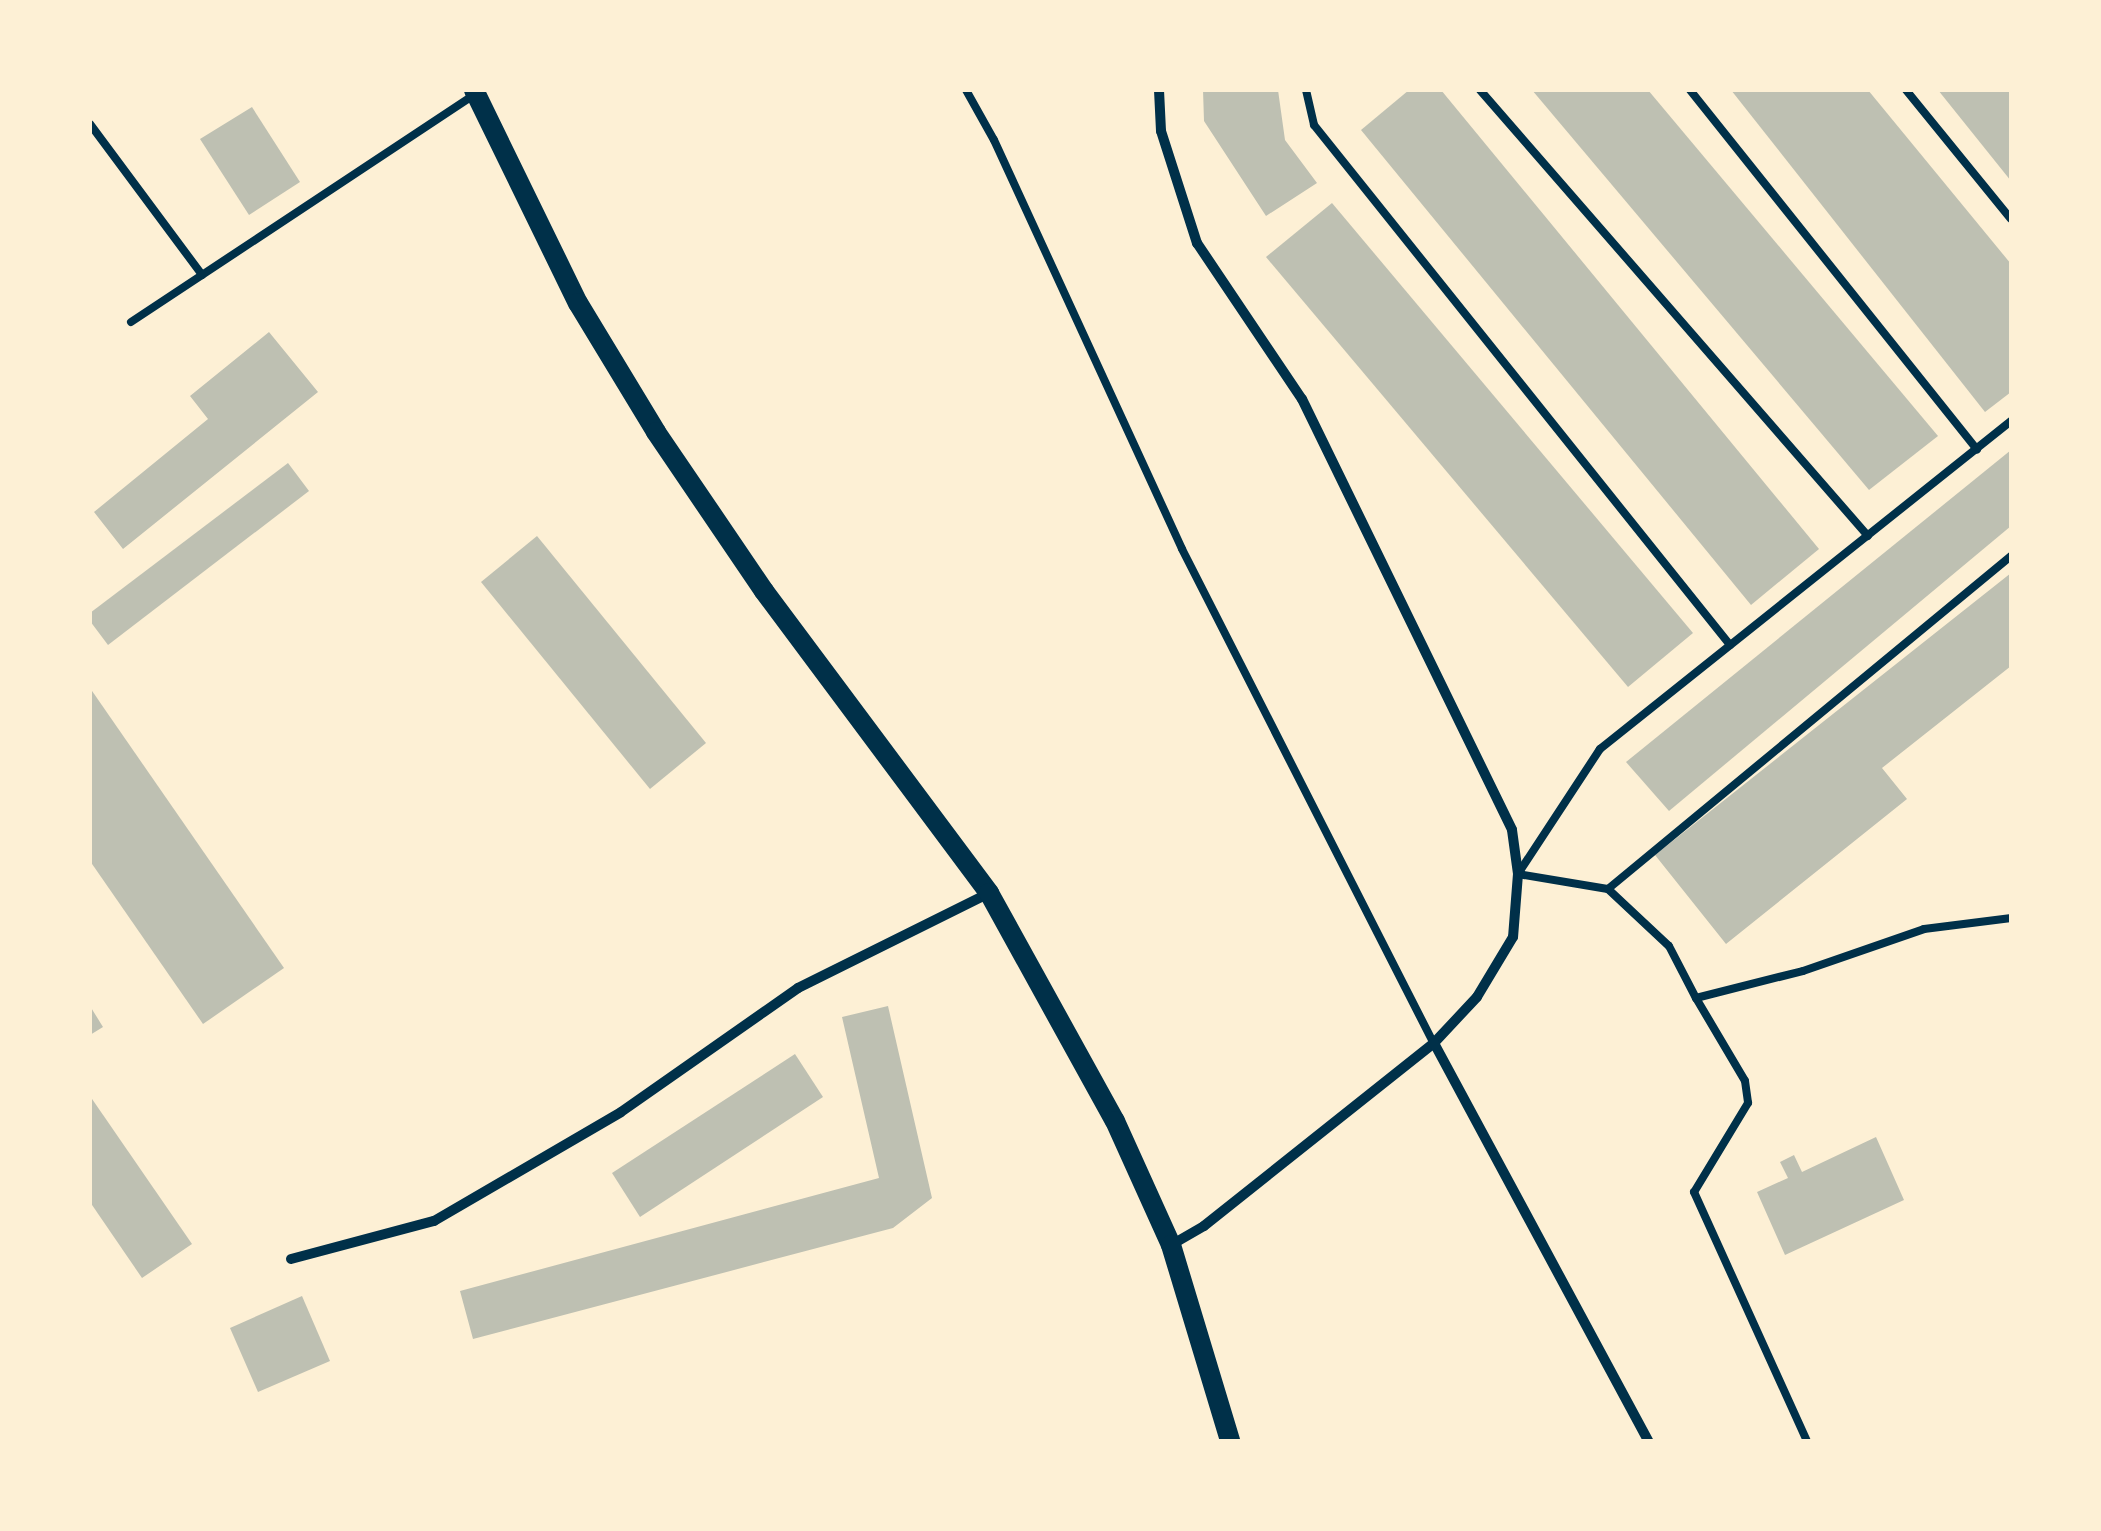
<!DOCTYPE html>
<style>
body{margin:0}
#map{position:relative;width:2101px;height:1531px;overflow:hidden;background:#fdf0d5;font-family:"Alegreya Sans",sans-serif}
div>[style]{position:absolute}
.building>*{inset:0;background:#bec0b2}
.service>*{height:8px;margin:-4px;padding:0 4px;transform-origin:4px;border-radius:4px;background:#003049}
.minor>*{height:10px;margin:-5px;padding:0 5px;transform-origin:5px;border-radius:5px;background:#003049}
.secondary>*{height:20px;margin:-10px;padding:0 10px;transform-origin:10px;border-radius:10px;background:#003049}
span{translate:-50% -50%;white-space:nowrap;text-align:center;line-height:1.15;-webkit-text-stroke:8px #fdf0d5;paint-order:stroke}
.frame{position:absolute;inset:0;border:92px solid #fdf0d5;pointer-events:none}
</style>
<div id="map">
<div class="building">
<i style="clip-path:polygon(1203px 90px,1278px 90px,1285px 140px,1317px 183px,1266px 216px,1204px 121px)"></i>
<i style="clip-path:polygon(1409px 90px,1441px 90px,1819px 549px,1751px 605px,1361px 130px)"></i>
<i style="clip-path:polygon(1532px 90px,1648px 90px,1938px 436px,1869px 490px)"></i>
<i style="clip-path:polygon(1731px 90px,1868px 90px,2011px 264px,2011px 392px,1985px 412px)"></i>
<i style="clip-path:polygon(1938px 90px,2011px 90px,2011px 181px)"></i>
<i style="clip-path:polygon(252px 107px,300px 182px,249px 215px,200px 139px)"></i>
<i style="clip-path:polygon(1332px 203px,1693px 633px,1628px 687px,1266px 257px)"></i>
<i style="clip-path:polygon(269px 332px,318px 392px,123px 549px,94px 512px,208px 419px,190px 396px)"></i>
<i style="clip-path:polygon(2011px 450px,2011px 526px,1669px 811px,1626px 762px)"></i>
<i style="clip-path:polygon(288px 463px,309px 491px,108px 645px,90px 621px,90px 613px)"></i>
<i style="clip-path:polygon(537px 536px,706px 743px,650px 789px,481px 582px)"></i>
<i style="clip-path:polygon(2011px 573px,2011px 666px,1882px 768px,1907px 799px,1726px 944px,1655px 855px)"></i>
<i style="clip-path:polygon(90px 688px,284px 968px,203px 1024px,90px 861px)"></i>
<i style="clip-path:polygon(90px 1006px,103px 1027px,90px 1035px)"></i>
<i style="clip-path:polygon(888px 1006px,932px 1198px,893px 1228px,473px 1339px,460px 1291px,879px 1178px,842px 1017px)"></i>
<i style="clip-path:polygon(795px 1054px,823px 1097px,640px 1217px,612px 1173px)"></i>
<i style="clip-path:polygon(90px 1096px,192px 1244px,142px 1278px,90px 1202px)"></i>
<i style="clip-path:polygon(1876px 1137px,1904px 1200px,1785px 1255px,1757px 1192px,1788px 1178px,1780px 1162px,1794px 1155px,1802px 1172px)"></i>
<i style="clip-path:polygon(302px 1296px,330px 1361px,258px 1392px,230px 1328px)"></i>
</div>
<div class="service">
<i style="left:966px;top:90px;width:57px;rotate:60.8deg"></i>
<i style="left:994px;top:140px;width:450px;rotate:65.3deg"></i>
<i style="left:1182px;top:549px;width:558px;rotate:63.02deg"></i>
<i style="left:1306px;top:90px;width:36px;rotate:77deg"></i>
<i style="left:1314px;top:125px;width:666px;rotate:51.34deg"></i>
<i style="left:1480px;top:90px;width:591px;rotate:48.98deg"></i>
<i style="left:1690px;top:90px;width:460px;rotate:51.4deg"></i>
<i style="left:1906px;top:90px;width:166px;rotate:50.9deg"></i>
<i style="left:90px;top:124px;width:188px;rotate:53.4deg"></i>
<i style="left:131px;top:322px;width:410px;rotate:-33.5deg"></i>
<i style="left:2011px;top:421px;width:526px;rotate:141.41deg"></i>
<i style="left:1600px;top:749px;width:149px;rotate:123.3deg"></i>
<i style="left:1518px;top:874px;width:91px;rotate:9.5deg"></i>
<i style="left:1608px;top:889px;width:83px;rotate:43.1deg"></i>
<i style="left:1669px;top:946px;width:59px;rotate:62.6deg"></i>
<i style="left:1696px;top:998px;width:110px;rotate:-14.2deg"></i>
<i style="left:1803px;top:971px;width:128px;rotate:-19.1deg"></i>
<i style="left:1924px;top:929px;width:88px;rotate:-7.2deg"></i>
<i style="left:1608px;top:889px;width:523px;rotate:-39.57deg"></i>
<i style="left:1696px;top:998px;width:96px;rotate:59.4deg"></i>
<i style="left:1745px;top:1081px;width:22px;rotate:82deg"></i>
<i style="left:1748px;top:1103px;width:104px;rotate:121.2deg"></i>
<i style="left:1694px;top:1192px;width:273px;rotate:65.6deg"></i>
</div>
<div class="minor">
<i style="left:1159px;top:90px;width:41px;rotate:87.2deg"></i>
<i style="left:1161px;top:131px;width:118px;rotate:72.2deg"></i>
<i style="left:1197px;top:243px;width:188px;rotate:56.1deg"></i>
<i style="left:1302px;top:399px;width:479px;rotate:64deg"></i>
<i style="left:1512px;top:830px;width:44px;rotate:82.2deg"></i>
<i style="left:1518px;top:874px;width:63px;rotate:94.5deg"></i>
<i style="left:1513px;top:937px;width:70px;rotate:121deg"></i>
<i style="left:1477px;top:997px;width:63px;rotate:133.1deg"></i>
<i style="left:1434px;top:1043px;width:294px;rotate:141.5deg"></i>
<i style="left:1204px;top:1226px;width:38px;rotate:150deg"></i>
<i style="left:1434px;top:1043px;width:452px;rotate:61.7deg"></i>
<i style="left:291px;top:1259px;width:148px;rotate:-14.9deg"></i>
<i style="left:434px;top:1221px;width:216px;rotate:-30.2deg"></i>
<i style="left:621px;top:1112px;width:216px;rotate:-35deg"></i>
<i style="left:798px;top:988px;width:213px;rotate:-26.4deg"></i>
</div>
<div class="secondary">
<i style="left:474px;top:90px;width:237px;rotate:64deg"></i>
<i style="left:578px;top:303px;width:151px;rotate:58.8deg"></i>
<i style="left:656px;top:432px;width:192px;rotate:55.8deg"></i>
<i style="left:764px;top:591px;width:377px;rotate:53.3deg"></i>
<i style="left:989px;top:893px;width:260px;rotate:61.1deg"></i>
<i style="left:1115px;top:1121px;width:136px;rotate:65.7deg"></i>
<i style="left:1171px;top:1245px;width:205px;rotate:73.2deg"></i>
</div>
<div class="frame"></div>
</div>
